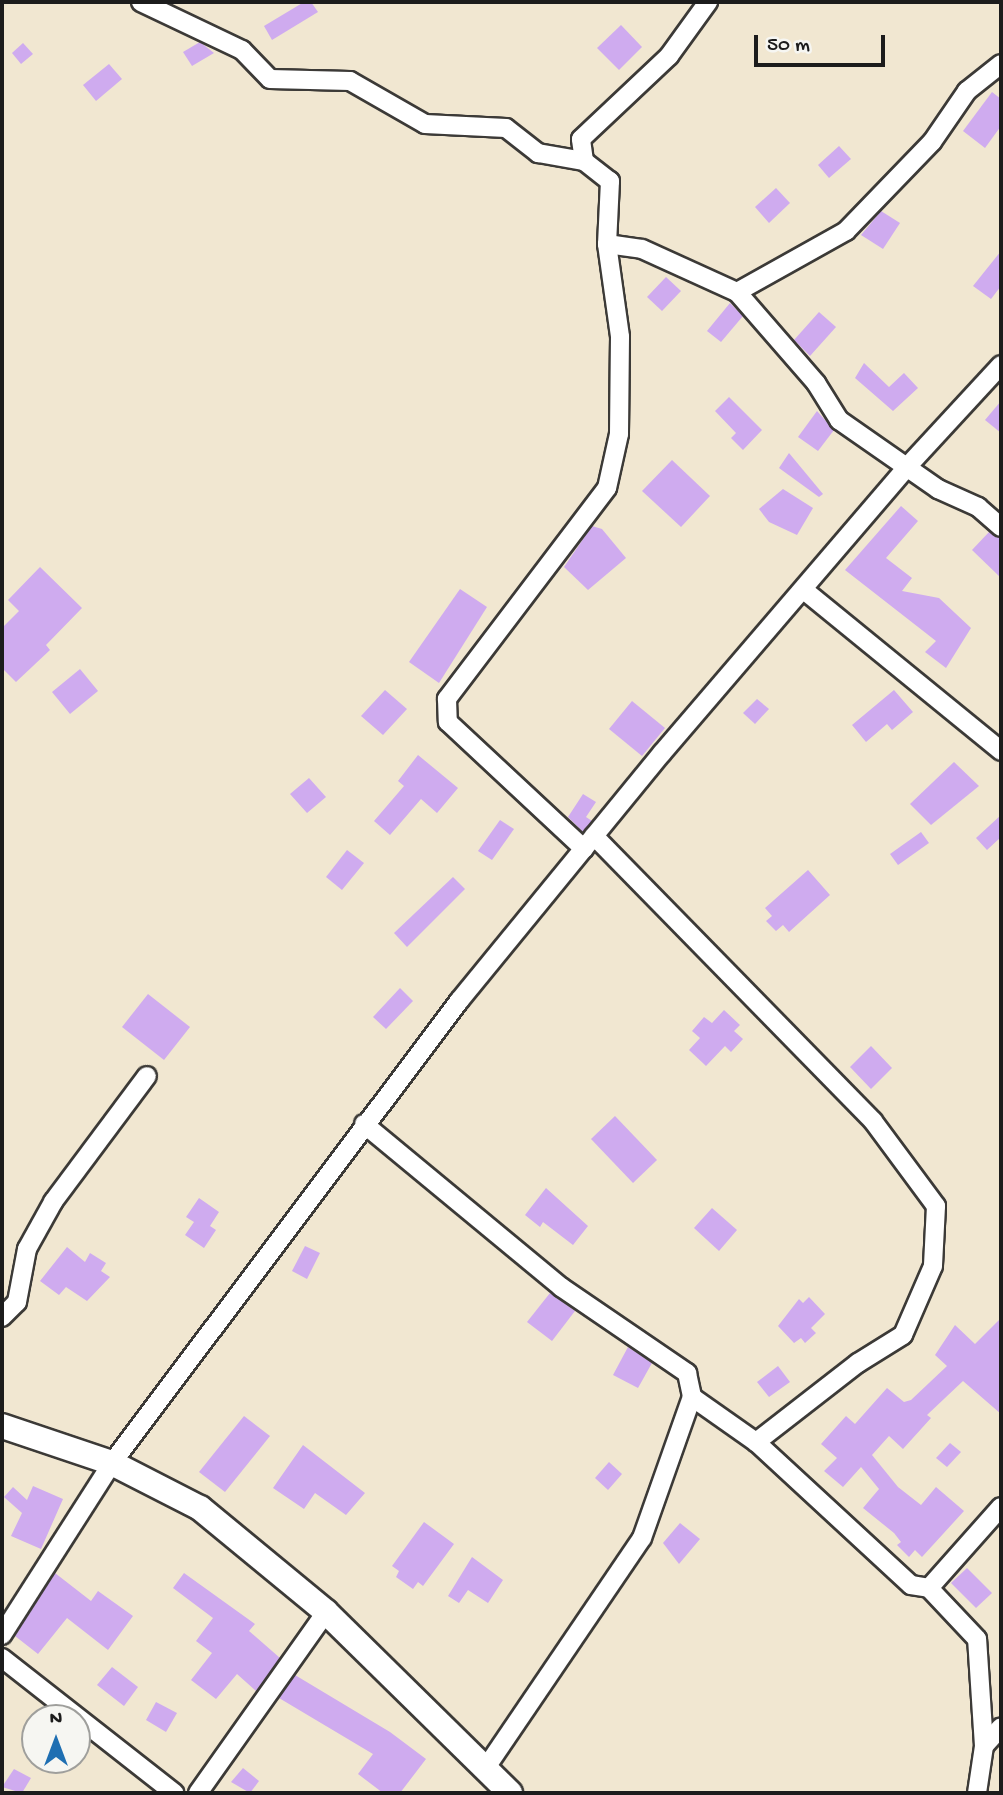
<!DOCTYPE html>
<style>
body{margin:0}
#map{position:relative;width:1003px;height:1795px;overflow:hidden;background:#f1e7d1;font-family:"Gochi Hand",sans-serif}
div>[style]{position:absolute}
.building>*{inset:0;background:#cfabef}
.roads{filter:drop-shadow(2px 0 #3c3a37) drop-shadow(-2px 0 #3c3a37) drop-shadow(0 2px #3c3a37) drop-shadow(0 -2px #3c3a37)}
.street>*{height:18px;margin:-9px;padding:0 9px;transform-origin:9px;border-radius:9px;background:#fff}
.secondary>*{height:24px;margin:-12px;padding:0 12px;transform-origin:12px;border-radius:12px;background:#fff}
span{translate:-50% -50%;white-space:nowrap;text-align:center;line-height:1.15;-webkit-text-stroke:5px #f6f6f2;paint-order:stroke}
.frame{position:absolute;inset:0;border:4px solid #1c1c1c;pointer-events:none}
.north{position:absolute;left:21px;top:1704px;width:70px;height:70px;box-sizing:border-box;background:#f6f6f2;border:2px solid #9f9f9c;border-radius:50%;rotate:0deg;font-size:19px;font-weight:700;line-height:28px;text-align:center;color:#1c1c1c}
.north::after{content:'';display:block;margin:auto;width:24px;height:32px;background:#1f6fb2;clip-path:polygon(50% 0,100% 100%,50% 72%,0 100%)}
.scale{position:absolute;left:754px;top:35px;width:131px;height:32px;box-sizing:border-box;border:4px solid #1c1c1c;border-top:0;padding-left:9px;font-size:21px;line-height:24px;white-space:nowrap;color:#1c1c1c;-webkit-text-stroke:5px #f6f6f2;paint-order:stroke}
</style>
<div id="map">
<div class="building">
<i style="clip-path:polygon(304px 2px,311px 2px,318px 12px,272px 40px,264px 26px)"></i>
<i style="clip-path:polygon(621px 25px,642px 47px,619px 70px,597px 48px)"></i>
<i style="clip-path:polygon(200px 42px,214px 53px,192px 66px,183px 52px)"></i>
<i style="clip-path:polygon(23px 43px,33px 54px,21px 64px,12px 53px)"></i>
<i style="clip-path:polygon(109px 64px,122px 79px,96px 101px,83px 85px)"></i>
<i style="clip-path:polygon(992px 92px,1001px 99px,1001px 126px,985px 148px,963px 131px)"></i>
<i style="clip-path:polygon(839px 146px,851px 159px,829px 178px,818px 165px)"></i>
<i style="clip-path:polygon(776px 188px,790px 203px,769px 223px,755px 207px)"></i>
<i style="clip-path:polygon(881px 211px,900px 223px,883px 249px,861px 235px)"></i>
<i style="clip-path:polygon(1001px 251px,1001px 286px,991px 299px,973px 286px)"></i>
<i style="clip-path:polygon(666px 277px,681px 291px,662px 311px,647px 297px)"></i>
<i style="clip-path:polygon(730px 303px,743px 316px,721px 342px,707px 331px)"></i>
<i style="clip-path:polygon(819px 312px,836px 327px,810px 356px,794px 340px)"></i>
<i style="clip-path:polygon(864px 363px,889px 387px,904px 373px,918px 388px,893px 411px,855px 378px)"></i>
<i style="clip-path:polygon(729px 397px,762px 430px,743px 450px,731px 438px,736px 433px,715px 411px)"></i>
<i style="clip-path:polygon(1001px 401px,1001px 433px,985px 420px)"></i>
<i style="clip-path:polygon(817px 411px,834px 430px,818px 451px,798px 437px)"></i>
<i style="clip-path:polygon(789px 453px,823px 494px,819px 497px,779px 468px)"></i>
<i style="clip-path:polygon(672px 460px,710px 496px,681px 527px,642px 491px)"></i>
<i style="clip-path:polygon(783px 489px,813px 508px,797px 535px,769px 522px,759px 509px)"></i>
<i style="clip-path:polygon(901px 506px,918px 521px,886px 558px,912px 578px,902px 591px,939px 598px,971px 628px,946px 668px,925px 652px,936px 641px,845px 570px)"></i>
<i style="clip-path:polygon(592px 526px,602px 529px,626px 558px,588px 590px,564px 567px)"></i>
<i style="clip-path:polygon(989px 532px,1001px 538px,1001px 578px,972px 550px)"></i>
<i style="clip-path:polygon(40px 567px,82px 608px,46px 645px,50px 650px,16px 682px,2px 668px,2px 628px,19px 611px,8px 600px)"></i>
<i style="clip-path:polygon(460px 589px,487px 607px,439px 683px,409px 662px)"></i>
<i style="clip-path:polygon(80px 669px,98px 691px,70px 714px,52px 692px)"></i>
<i style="clip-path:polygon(385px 690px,407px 709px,383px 735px,361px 716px)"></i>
<i style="clip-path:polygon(894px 690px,913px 712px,892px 730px,887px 724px,866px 742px,852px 725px)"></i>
<i style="clip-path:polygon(757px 699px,769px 709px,755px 724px,743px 713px)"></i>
<i style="clip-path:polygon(632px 701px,665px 728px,642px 756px,609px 729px)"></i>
<i style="clip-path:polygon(418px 755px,458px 788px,437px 813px,421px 799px,390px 835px,374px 821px,404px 786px,398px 781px)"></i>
<i style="clip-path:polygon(954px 762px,979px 786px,931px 825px,910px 804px)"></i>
<i style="clip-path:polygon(309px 778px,326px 797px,307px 813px,290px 794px)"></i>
<i style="clip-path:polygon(583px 794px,596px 802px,586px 817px,592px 821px,583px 832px,568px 817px)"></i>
<i style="clip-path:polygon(1001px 815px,1001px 837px,987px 850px,976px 838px)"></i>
<i style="clip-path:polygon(500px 820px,514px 829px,492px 860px,478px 851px)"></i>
<i style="clip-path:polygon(921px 832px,929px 843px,898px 865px,890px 854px)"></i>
<i style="clip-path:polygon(347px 850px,364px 863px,342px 890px,326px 877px)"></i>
<i style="clip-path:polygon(808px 870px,830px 895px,789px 932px,783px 925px,776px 931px,766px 921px,772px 916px,765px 908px)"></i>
<i style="clip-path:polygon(453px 877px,465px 889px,407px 947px,394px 933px)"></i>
<i style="clip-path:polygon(400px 988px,413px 1001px,386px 1029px,373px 1017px)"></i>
<i style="clip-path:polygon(148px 994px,190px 1027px,164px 1060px,122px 1027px)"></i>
<i style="clip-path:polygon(724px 1010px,740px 1025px,734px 1031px,743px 1039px,731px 1052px,725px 1046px,706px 1066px,689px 1050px,700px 1038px,692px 1031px,704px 1017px,712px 1023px)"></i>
<i style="clip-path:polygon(871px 1046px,892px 1068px,871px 1089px,850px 1067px)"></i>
<i style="clip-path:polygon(615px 1116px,657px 1160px,633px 1183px,591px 1139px)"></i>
<i style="clip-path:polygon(546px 1188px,588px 1226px,573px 1245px,543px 1222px,540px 1227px,525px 1215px)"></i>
<i style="clip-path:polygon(199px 1198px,219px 1212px,210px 1226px,216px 1230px,204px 1248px,185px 1235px,194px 1222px,186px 1217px)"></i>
<i style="clip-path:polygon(712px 1208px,737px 1230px,719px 1251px,694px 1228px)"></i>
<i style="clip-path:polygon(305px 1246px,320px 1253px,307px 1279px,292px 1271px)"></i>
<i style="clip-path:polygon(67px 1247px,85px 1262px,90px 1253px,106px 1263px,101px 1271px,110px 1277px,87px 1301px,66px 1287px,59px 1295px,40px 1281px)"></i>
<i style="clip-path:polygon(550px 1293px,575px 1311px,552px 1341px,527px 1322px)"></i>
<i style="clip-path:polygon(809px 1297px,825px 1314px,811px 1328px,816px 1333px,805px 1343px,801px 1338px,794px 1343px,778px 1326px,799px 1299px,803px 1303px)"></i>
<i style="clip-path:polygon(1001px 1318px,1001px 1414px,963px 1381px,927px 1415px,931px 1418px,903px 1449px,889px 1436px,872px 1455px,898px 1487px,921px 1505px,936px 1487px,964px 1511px,922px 1557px,915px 1550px,909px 1557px,897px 1545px,901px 1542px,894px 1533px,863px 1508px,879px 1489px,861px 1467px,843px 1487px,824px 1471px,837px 1458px,821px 1444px,846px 1416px,855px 1424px,887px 1388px,904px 1402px,911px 1400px,947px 1366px,935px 1355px,955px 1325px,975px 1344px)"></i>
<i style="clip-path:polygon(628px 1347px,652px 1363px,638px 1388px,613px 1375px)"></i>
<i style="clip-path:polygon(778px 1366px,790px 1382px,769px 1397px,757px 1382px)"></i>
<i style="clip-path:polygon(244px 1416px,270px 1436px,225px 1492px,199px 1472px)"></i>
<i style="clip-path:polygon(950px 1443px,961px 1452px,947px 1467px,936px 1458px)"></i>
<i style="clip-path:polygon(303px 1445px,365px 1493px,346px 1515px,315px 1493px,304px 1509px,273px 1488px)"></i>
<i style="clip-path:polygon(609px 1462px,622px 1474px,608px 1490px,595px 1478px)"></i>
<i style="clip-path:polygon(33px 1486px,63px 1499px,41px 1549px,11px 1536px,22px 1513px,4px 1497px,13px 1487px,27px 1500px)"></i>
<i style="clip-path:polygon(424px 1522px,454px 1544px,423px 1586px,418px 1582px,413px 1589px,396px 1577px,399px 1571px,392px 1566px)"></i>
<i style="clip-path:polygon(680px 1523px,700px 1539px,679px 1564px,663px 1543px)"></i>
<i style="clip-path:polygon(472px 1557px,503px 1580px,488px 1603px,468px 1590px,459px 1603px,448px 1596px)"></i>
<i style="clip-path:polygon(967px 1568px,992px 1593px,976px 1608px,951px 1583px)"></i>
<i style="clip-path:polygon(55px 1573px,91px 1601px,98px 1591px,133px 1616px,108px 1650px,67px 1618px,38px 1654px,15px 1636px)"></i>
<i style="clip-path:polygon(184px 1573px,255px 1624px,249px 1631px,280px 1658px,256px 1691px,237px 1674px,216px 1699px,191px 1680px,212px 1653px,196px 1641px,213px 1618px,173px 1588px)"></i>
<i style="clip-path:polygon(112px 1667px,138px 1687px,124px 1706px,97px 1685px)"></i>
<i style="clip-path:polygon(295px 1675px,390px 1732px,426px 1759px,400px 1793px,383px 1793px,358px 1774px,373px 1754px,279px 1698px)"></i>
<i style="clip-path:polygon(156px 1702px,177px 1713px,166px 1732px,146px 1720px)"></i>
<i style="clip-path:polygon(243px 1768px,259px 1781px,250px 1793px,231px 1782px)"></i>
<i style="clip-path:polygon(14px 1769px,31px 1778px,22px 1793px,2px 1787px)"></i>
</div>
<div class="roads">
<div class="street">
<i style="left:141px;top:2px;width:112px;rotate:25.4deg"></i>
<i style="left:242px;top:50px;width:40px;rotate:46deg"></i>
<i style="left:270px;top:79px;width:80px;rotate:1.4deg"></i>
<i style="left:350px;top:81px;width:86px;rotate:29.8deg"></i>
<i style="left:425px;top:124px;width:81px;rotate:2.8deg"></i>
<i style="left:506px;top:128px;width:41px;rotate:38deg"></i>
<i style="left:538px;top:153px;width:47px;rotate:9.9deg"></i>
<i style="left:584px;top:161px;width:33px;rotate:38deg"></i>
<i style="left:610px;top:181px;width:63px;rotate:92.7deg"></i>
<i style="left:607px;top:244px;width:94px;rotate:82deg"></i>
<i style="left:620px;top:337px;width:97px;rotate:90.6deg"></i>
<i style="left:619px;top:434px;width:55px;rotate:102.5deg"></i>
<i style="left:607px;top:488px;width:265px;rotate:127.2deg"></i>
<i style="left:447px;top:699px;width:23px;rotate:88deg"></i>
<i style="left:448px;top:722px;width:186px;rotate:43deg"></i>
<i style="left:584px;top:161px;width:22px;rotate:-98deg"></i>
<i style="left:581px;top:139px;width:121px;rotate:-43.3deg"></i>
<i style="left:669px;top:56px;width:67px;rotate:-54.2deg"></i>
<i style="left:607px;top:244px;width:35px;rotate:8deg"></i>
<i style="left:642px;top:249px;width:104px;rotate:24.4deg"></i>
<i style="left:737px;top:292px;width:121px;rotate:49deg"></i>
<i style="left:816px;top:383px;width:44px;rotate:58.1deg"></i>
<i style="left:839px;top:420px;width:121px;rotate:34.9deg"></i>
<i style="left:938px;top:489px;width:44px;rotate:24.2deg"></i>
<i style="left:978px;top:507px;width:30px;rotate:41deg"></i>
<i style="left:737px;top:292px;width:125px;rotate:-29.2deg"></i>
<i style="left:846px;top:231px;width:124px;rotate:-46deg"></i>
<i style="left:932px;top:142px;width:62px;rotate:-55.5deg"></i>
<i style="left:967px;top:91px;width:43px;rotate:-38.5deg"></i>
<i style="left:805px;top:591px;width:253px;rotate:39.2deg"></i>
<i style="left:594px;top:836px;width:399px;rotate:45.6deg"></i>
<i style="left:873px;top:1121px;width:106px;rotate:53.5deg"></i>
<i style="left:936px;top:1206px;width:60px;rotate:92.9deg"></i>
<i style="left:933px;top:1266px;width:75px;rotate:113.5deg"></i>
<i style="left:903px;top:1335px;width:53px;rotate:148.1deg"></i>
<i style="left:858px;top:1363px;width:129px;rotate:142.2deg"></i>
<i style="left:364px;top:1124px;width:256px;rotate:39.6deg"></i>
<i style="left:561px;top:1287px;width:153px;rotate:34.3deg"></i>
<i style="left:687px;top:1373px;width:25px;rotate:78deg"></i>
<i style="left:692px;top:1397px;width:78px;rotate:35.1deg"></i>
<i style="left:756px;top:1442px;width:211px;rotate:42.7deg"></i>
<i style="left:911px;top:1585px;width:18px;rotate:9deg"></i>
<i style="left:2px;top:1317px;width:21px;rotate:-45deg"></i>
<i style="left:17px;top:1302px;width:54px;rotate:-79.3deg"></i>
<i style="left:27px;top:1249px;width:54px;rotate:-61deg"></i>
<i style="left:53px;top:1202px;width:157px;rotate:-53.3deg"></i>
<i style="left:2px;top:1635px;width:204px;rotate:-57.4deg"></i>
<i style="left:112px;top:1463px;width:578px;rotate:-53.09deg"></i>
<i style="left:459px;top:1001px;width:320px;rotate:-50.7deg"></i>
<i style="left:662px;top:753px;width:375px;rotate:-49.4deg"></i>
<i style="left:906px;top:468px;width:140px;rotate:-47.3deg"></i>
<i style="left:2px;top:1658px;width:219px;rotate:38.1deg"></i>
<i style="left:984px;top:1746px;width:25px;rotate:-48deg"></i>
<i style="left:485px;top:1769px;width:279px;rotate:-55.8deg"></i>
<i style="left:642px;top:1538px;width:150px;rotate:-70.5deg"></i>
<i style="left:198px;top:1793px;width:222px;rotate:-54.7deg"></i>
<i style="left:977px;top:1793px;width:48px;rotate:-81.5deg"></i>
<i style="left:984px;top:1746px;width:107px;rotate:-93.7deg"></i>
<i style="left:977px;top:1639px;width:70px;rotate:-133.3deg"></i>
<i style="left:929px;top:1588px;width:108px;rotate:-48.4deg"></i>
</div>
<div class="secondary">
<i style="left:2px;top:1426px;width:116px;rotate:18.6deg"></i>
<i style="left:112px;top:1463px;width:99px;rotate:27.1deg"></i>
<i style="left:200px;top:1508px;width:163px;rotate:39.5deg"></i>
<i style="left:326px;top:1612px;width:258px;rotate:44.5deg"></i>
</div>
</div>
<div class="frame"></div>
<div class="north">N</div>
<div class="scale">50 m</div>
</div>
